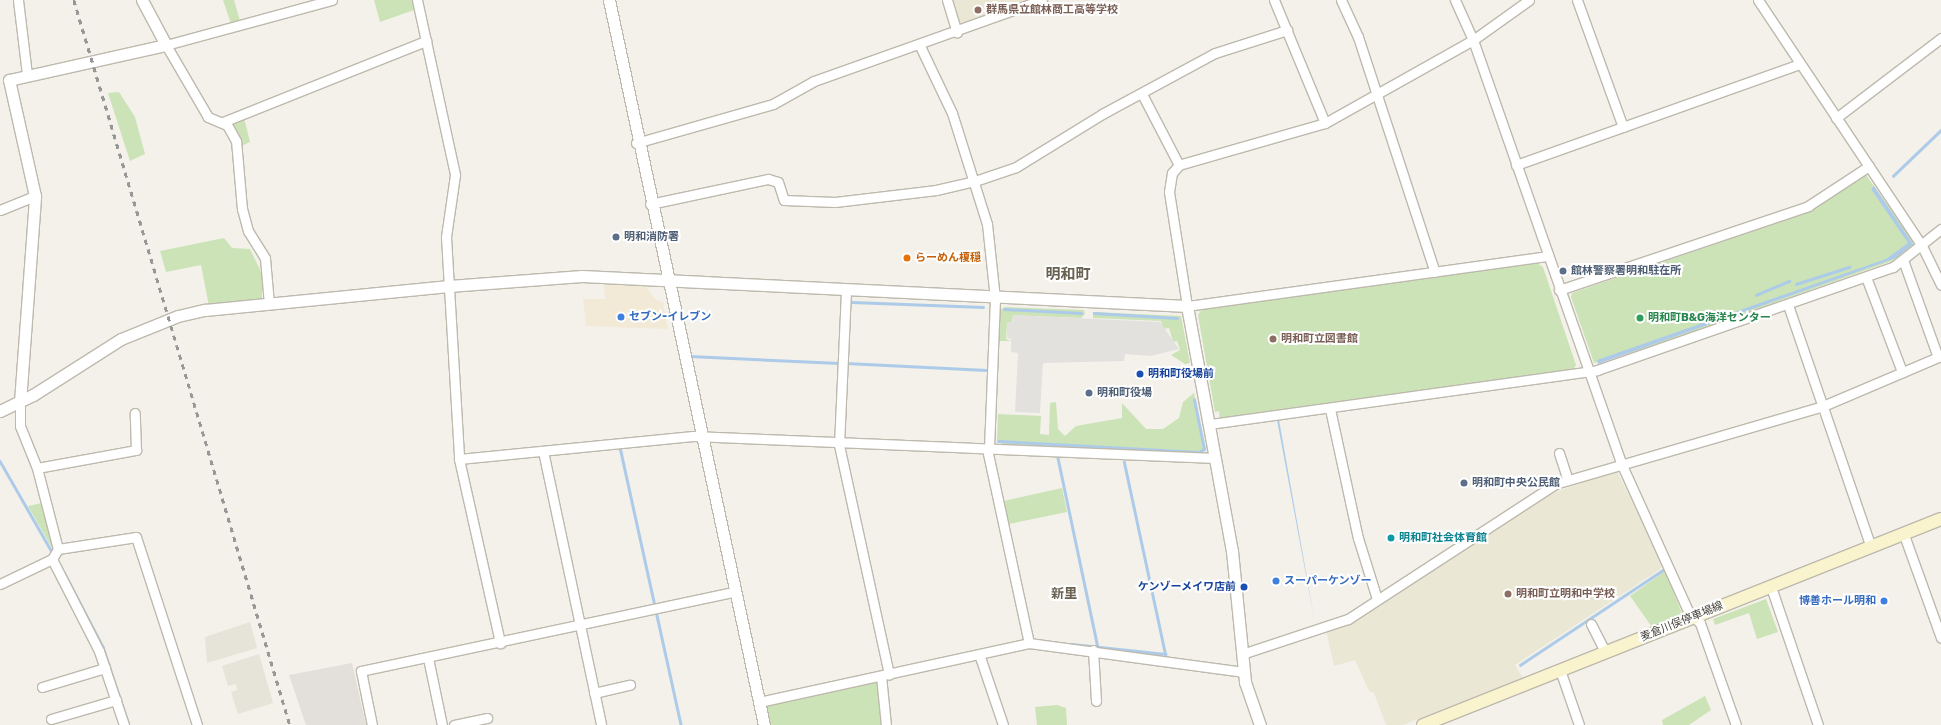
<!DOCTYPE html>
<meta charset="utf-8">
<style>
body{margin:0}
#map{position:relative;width:1941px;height:725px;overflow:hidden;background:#f3f1ea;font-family:Rubik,"Noto Sans JP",sans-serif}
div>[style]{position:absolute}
.residential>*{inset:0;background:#e6e3d8}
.commercial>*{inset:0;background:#f2ead7}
.industrial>*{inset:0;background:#e3e0db}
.education>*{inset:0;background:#ebe7d5}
.green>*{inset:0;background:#cbe3b7}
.parking>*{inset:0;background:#e2e1de}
.water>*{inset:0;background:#adcbe9}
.stream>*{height:2.5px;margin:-1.25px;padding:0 1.25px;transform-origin:1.25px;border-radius:1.25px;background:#adcbe9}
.roads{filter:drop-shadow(1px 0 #beb9ad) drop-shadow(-1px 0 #beb9ad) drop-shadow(0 1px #beb9ad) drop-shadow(0 -1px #beb9ad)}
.minor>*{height:9px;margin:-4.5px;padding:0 4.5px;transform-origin:4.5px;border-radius:4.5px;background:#fff}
.tertiary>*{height:11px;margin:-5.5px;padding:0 5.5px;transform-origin:5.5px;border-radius:5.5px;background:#fff}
.secondary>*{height:12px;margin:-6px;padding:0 6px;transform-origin:6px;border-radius:6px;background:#f9f3ce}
.rail>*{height:2.5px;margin-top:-1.25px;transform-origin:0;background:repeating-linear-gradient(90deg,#979797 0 5px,transparent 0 10px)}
.dots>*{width:11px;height:11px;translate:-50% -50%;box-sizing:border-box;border:2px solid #fff;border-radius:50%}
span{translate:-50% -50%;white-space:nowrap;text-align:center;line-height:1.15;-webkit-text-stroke:4px #fff;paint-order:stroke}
.education-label{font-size:11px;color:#785e54;font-weight:700}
.left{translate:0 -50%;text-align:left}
.service-label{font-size:11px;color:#4e5e75;font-weight:700}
.food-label{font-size:11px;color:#c56008;font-weight:700}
.shop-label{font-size:11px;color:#366cbe;font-weight:700}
.right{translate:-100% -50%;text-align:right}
.leisure-label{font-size:11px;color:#27864d;font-weight:700}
.transit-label{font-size:11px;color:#164399;font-weight:700}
.culture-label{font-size:11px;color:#0d838f;font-weight:700}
.street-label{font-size:11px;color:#464239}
.quarter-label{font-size:13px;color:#686151;font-weight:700}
.district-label{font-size:15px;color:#686151;font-weight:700}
</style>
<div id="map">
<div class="residential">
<i style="clip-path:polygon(250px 622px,257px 648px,207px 663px,205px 637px)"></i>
<i style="clip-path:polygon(259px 654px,273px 703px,238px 714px,231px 692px,237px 690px,236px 684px,228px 686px,222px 666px)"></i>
</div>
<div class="commercial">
<i style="clip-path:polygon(604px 282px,644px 285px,656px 300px,663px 302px,668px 329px,586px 326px,583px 299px,605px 299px)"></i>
</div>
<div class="industrial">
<i style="clip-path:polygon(352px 663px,366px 725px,306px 725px,289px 675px)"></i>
</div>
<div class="education">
<i style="clip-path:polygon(950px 0,1031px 0,964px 24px,957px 21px)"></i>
<i style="clip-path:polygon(1616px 470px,1664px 563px,1659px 570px,1515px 665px,1523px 678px,1403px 725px,1386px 725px,1374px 693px,1369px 691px,1355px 660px,1334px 666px,1326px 630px,1548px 495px)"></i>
</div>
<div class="green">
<i style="clip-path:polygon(223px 0,234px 0,240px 21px,231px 24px)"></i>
<i style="clip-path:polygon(374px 0,412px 0,414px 10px,380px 22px)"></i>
<i style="clip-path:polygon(119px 92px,135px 117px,145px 154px,130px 161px,108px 93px)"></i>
<i style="clip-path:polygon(244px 118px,250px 142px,241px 146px,231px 124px)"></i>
<i style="clip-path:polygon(1866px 175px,1913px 240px,1913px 246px,1892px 261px,1641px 350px,1594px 363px,1571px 297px,1572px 293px,1809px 212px)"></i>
<i style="clip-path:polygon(224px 238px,232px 248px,250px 249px,262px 274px,262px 301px,209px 306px,201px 265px,166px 272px,160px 251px)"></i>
<i style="clip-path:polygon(1537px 263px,1543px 267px,1576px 365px,1573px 370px,1220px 420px,1219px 411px,1215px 412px,1198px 315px,1202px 309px)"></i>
<i style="clip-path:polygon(1005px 307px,1084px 310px,1085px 314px,1081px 318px,1013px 315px,1012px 322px,1007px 322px,1006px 339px,1011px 341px,999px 341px,1000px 310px)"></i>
<i style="clip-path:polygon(1093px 312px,1181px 316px,1190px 363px,1185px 364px,1171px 355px,1180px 350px,1177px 341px,1173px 342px,1169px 328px,1163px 329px,1161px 321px,1093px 318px)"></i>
<i style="clip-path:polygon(1194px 393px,1205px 449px,1200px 453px,1002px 444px,997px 440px,998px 414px,1041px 416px,1040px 434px,1049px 435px,1050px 403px,1056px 402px,1058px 429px,1065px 436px,1076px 426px,1122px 418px,1122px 403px,1146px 429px,1163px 429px,1179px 418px,1183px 402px)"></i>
<i style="clip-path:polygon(1062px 488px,1067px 512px,1009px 524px,1004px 501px)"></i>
<i style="clip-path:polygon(42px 503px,51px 541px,52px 548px,28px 506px)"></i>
<i style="clip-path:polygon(1665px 571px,1683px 616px,1652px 627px,1630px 596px)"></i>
<i style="clip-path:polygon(1766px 599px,1778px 632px,1757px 639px,1749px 613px,1715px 625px,1713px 619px)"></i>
<i style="clip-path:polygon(877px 682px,881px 725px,769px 725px,765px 705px)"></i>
<i style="clip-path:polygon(1705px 696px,1711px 710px,1689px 725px,1663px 725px,1662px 720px)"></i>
<i style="clip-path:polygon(1057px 705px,1066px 708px,1067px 725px,1037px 725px,1035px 707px)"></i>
</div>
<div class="parking">
<i style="clip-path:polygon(1013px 315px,1160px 322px,1179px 349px,1151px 356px,1125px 354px,1124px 361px,1043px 363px,1040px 413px,1015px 412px,1018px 353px,1011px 352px,1011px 339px,1007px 338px,1007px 322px,1013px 322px)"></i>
</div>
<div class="water">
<i style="clip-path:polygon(1874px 186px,1913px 244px,1896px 258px,1598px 364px,1597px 360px,1886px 259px,1908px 243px,1871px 189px)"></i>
<i style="clip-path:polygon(1277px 420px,1279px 420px,1315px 623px)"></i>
</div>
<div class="stream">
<i style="left:1893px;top:176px;width:66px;rotate:-43.8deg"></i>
<i style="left:1796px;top:284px;width:56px;rotate:-17.8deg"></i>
<i style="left:1756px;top:295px;width:36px;rotate:-23deg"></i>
<i style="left:852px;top:302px;width:131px;rotate:2.2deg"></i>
<i style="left:1004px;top:309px;width:77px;rotate:3deg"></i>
<i style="left:1094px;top:313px;width:83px;rotate:3.4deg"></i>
<i style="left:690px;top:356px;width:149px;rotate:2.7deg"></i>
<i style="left:846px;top:363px;width:140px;rotate:2.9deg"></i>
<i style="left:998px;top:441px;width:201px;rotate:3.1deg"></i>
<i style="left:1199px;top:452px;width:6px;rotate:-31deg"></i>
<i style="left:1204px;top:449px;width:50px;rotate:-101.5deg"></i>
<i style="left:620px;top:447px;width:285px;rotate:77.6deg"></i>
<i style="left:1058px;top:458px;width:193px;rotate:78.1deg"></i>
<i style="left:0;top:461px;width:103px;rotate:60.2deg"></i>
<i style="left:64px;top:572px;width:85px;rotate:62.5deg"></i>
<i style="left:103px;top:647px;width:82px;rotate:71.6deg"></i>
<i style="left:1072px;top:644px;width:94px;rotate:6.1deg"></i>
<i style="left:1165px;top:654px;width:196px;rotate:-102.1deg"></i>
<i style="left:1520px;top:665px;width:172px;rotate:-33.6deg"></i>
</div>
<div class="roads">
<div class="minor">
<i style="left:18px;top:0;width:75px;rotate:83.1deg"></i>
<i style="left:417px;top:0;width:179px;rotate:77.7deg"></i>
<i style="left:455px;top:175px;width:63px;rotate:98.3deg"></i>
<i style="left:446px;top:237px;width:222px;rotate:86.6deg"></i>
<i style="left:459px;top:459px;width:189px;rotate:77.4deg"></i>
<i style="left:947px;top:0;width:34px;rotate:73deg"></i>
<i style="left:1274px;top:0;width:133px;rotate:67.5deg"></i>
<i style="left:1341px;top:0;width:41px;rotate:65.3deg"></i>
<i style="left:1358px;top:37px;width:247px;rotate:71.9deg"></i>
<i style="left:1455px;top:0;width:44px;rotate:65.8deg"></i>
<i style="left:1473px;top:40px;width:448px;rotate:70.7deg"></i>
<i style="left:1621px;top:463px;width:162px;rotate:65.6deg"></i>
<i style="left:1688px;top:611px;width:17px;rotate:45deg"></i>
<i style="left:1700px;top:623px;width:108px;rotate:70.6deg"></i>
<i style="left:1529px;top:0;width:69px;rotate:144.5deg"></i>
<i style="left:1473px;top:40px;width:170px;rotate:150.7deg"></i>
<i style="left:1325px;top:123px;width:152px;rotate:164deg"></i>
<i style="left:1179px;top:165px;width:11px;rotate:131deg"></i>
<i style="left:1172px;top:173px;width:19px;rotate:99deg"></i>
<i style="left:1169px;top:192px;width:115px;rotate:81deg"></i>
<i style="left:1187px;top:306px;width:364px;rotate:-7.9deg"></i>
<i style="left:1577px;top:0;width:135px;rotate:70.1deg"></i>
<i style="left:1758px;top:0;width:296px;rotate:56.3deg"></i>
<i style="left:1922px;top:246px;width:43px;rotate:64deg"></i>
<i style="left:920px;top:46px;width:74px;rotate:64.5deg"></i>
<i style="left:952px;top:113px;width:116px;rotate:72.5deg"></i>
<i style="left:987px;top:224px;width:75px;rotate:83.9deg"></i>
<i style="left:995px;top:299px;width:150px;rotate:92.3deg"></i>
<i style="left:1142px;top:94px;width:80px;rotate:62.5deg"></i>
<i style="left:1836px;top:118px;width:132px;rotate:-37.3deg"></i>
<i style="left:223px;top:122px;width:219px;rotate:-21.8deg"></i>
<i style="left:636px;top:143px;width:142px;rotate:-15.9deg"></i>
<i style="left:773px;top:104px;width:47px;rotate:-29.3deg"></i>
<i style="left:814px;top:81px;width:242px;rotate:-19.6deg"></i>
<i style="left:1516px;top:165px;width:301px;rotate:-19.6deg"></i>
<i style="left:650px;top:204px;width:121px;rotate:-12deg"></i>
<i style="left:768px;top:179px;width:10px;rotate:17deg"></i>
<i style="left:778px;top:182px;width:19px;rotate:72deg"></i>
<i style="left:784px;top:200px;width:51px;rotate:2.2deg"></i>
<i style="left:835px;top:202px;width:102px;rotate:-6.8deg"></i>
<i style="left:936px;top:190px;width:37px;rotate:-13deg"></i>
<i style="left:972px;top:182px;width:46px;rotate:-18.8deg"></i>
<i style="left:1016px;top:167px;width:101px;rotate:-31.6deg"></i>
<i style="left:1102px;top:114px;width:128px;rotate:-28.4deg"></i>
<i style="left:1215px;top:53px;width:76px;rotate:-17.7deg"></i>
<i style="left:0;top:210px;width:38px;rotate:-22deg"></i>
<i style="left:1903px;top:260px;width:103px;rotate:70.2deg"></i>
<i style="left:1866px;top:277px;width:102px;rotate:69.2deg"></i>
<i style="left:1559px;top:290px;width:263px;rotate:-18.6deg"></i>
<i style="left:1808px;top:206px;width:73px;rotate:-33.3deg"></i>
<i style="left:846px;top:291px;width:154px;rotate:92.6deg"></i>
<i style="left:839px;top:445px;width:235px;rotate:77.7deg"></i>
<i style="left:269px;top:304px;width:46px;rotate:-95deg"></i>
<i style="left:265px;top:258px;width:32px;rotate:-122deg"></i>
<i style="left:248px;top:231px;width:23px;rotate:-105deg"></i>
<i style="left:242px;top:209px;width:68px;rotate:-95deg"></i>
<i style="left:236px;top:141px;width:18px;rotate:-119deg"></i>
<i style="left:227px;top:125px;width:21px;rotate:-157deg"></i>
<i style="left:208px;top:117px;width:83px;rotate:-120.3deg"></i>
<i style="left:166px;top:45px;width:172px;rotate:-15.2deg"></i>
<i style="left:1788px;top:305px;width:256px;rotate:71.1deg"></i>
<i style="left:20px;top:402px;width:24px;rotate:90deg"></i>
<i style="left:20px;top:426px;width:45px;rotate:68deg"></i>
<i style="left:37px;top:468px;width:84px;rotate:75.5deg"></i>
<i style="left:58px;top:549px;width:12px;rotate:121deg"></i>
<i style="left:52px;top:559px;width:103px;rotate:62.9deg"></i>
<i style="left:99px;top:651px;width:78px;rotate:71.3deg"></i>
<i style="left:1330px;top:409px;width:132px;rotate:77.8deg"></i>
<i style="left:1358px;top:538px;width:64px;rotate:72.7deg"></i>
<i style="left:1210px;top:424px;width:391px;rotate:-7.9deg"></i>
<i style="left:1597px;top:370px;width:313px;rotate:-19.2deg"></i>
<i style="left:1893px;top:267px;width:61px;rotate:-38.4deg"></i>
<i style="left:987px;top:449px;width:198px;rotate:77.8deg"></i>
<i style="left:543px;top:451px;width:280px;rotate:78deg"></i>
<i style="left:1559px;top:453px;width:28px;rotate:72deg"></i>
<i style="left:459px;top:459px;width:235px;rotate:-5.6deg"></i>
<i style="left:693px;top:436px;width:523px;rotate:2.41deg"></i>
<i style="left:37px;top:468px;width:101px;rotate:-10.3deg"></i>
<i style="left:136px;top:450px;width:37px;rotate:-92deg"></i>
<i style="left:1904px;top:535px;width:109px;rotate:70.2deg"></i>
<i style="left:58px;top:549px;width:79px;rotate:-8.7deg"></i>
<i style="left:136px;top:537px;width:198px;rotate:72deg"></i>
<i style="left:0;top:584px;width:58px;rotate:-25.7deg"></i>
<i style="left:1771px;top:587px;width:146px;rotate:71.2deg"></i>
<i style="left:1591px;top:624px;width:31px;rotate:63deg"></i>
<i style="left:1093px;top:650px;width:51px;rotate:86.6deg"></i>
<i style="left:979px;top:654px;width:75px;rotate:71.3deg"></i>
<i style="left:1242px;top:654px;width:112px;rotate:-18.3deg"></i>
<i style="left:1348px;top:619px;width:247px;rotate:-33.1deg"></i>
<i style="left:1555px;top:484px;width:279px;rotate:-16.2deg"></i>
<i style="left:1823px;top:406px;width:128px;rotate:-23deg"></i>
<i style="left:428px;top:658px;width:68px;rotate:78.2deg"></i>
<i style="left:1560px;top:670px;width:58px;rotate:70.9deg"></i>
<i style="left:881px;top:676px;width:49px;rotate:84.2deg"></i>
<i style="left:42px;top:687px;width:66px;rotate:-16.8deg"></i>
<i style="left:594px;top:693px;width:37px;rotate:-13deg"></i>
<i style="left:759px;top:702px;width:276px;rotate:-12.3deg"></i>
<i style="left:1029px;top:643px;width:217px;rotate:7.7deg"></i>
<i style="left:51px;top:719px;width:68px;rotate:-16.3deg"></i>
<i style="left:372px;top:725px;width:55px;rotate:-101.5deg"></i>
<i style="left:361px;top:671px;width:381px;rotate:-12deg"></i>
<i style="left:454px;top:725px;width:34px;rotate:-12deg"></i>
</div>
<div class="tertiary">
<i style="left:609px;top:0;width:741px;rotate:77.93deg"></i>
<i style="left:20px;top:402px;width:207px;rotate:-85.8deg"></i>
<i style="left:35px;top:196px;width:119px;rotate:-102.6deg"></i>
<i style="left:9px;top:80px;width:161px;rotate:-12.6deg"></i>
<i style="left:166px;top:45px;width:51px;rotate:-118.1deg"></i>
<i style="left:0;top:411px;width:37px;rotate:-26deg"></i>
<i style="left:33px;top:395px;width:104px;rotate:-32.5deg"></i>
<i style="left:121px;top:339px;width:61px;rotate:-22deg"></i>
<i style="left:178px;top:316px;width:28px;rotate:-13deg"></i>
<i style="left:205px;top:310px;width:245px;rotate:-5.6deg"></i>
<i style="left:449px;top:286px;width:133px;rotate:-4.3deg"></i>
<i style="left:582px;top:276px;width:606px;rotate:2.84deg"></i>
<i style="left:1187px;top:306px;width:249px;rotate:79.6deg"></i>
<i style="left:1232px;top:551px;width:132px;rotate:84.3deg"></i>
<i style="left:1245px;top:682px;width:46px;rotate:70.8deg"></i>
</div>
<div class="secondary">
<i style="left:1423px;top:725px;width:557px;rotate:-21.69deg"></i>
</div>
</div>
<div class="rail">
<i style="left:74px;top:0;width:756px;rotate:73.41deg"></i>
</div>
<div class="dots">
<i style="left:978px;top:10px;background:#8d6e63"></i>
<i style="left:616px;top:237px;background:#5c6f8a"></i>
<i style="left:907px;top:258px;background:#e8710a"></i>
<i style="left:1563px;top:271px;background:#5c6f8a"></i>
<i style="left:621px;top:317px;background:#3f7fe0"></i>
<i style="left:1640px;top:318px;background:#2e9e5b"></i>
<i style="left:1273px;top:339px;background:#8d6e63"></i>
<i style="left:1140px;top:374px;background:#1a4fb4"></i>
<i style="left:1089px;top:393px;background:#5c6f8a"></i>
<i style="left:1464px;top:483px;background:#5c6f8a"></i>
<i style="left:1391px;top:538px;background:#0f9aa8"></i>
<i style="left:1276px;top:581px;background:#3f7fe0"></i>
<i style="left:1244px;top:587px;background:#1a4fb4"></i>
<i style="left:1508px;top:594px;background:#8d6e63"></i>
<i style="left:1884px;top:601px;background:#3f7fe0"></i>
</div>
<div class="education-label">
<span class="left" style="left:986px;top:10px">群馬県立館林商工高等学校</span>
<span class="left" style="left:1281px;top:339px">明和町立図書館</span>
<span class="left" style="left:1516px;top:594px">明和町立明和中学校</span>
</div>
<div class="service-label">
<span class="left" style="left:624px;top:237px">明和消防署</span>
<span class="left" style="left:1571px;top:271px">館林警察署明和駐在所</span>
<span class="left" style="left:1097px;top:393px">明和町役場</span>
<span class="left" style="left:1472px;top:483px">明和町中央公民館</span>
</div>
<div class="food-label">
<span class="left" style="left:915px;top:258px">らーめん榎穏</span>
</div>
<div class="shop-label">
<span class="left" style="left:629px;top:317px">セブン-イレブン</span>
<span class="left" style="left:1284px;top:581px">スーパーケンゾー</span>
<span class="right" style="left:1876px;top:601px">博善ホール明和</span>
</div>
<div class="leisure-label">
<span class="left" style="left:1648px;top:318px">明和町B&amp;G海洋センター</span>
</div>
<div class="transit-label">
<span class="left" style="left:1148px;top:374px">明和町役場前</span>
<span class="right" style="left:1236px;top:587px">ケンゾーメイワ店前</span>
</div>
<div class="culture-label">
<span class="left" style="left:1399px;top:538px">明和町社会体育館</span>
</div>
<div class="street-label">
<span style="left:1682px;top:622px;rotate:-22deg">麦倉川俣停車場線</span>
</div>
<div class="quarter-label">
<span style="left:1064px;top:594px">新里</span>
</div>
<div class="district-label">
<span style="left:1068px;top:275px">明和町</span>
</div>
</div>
